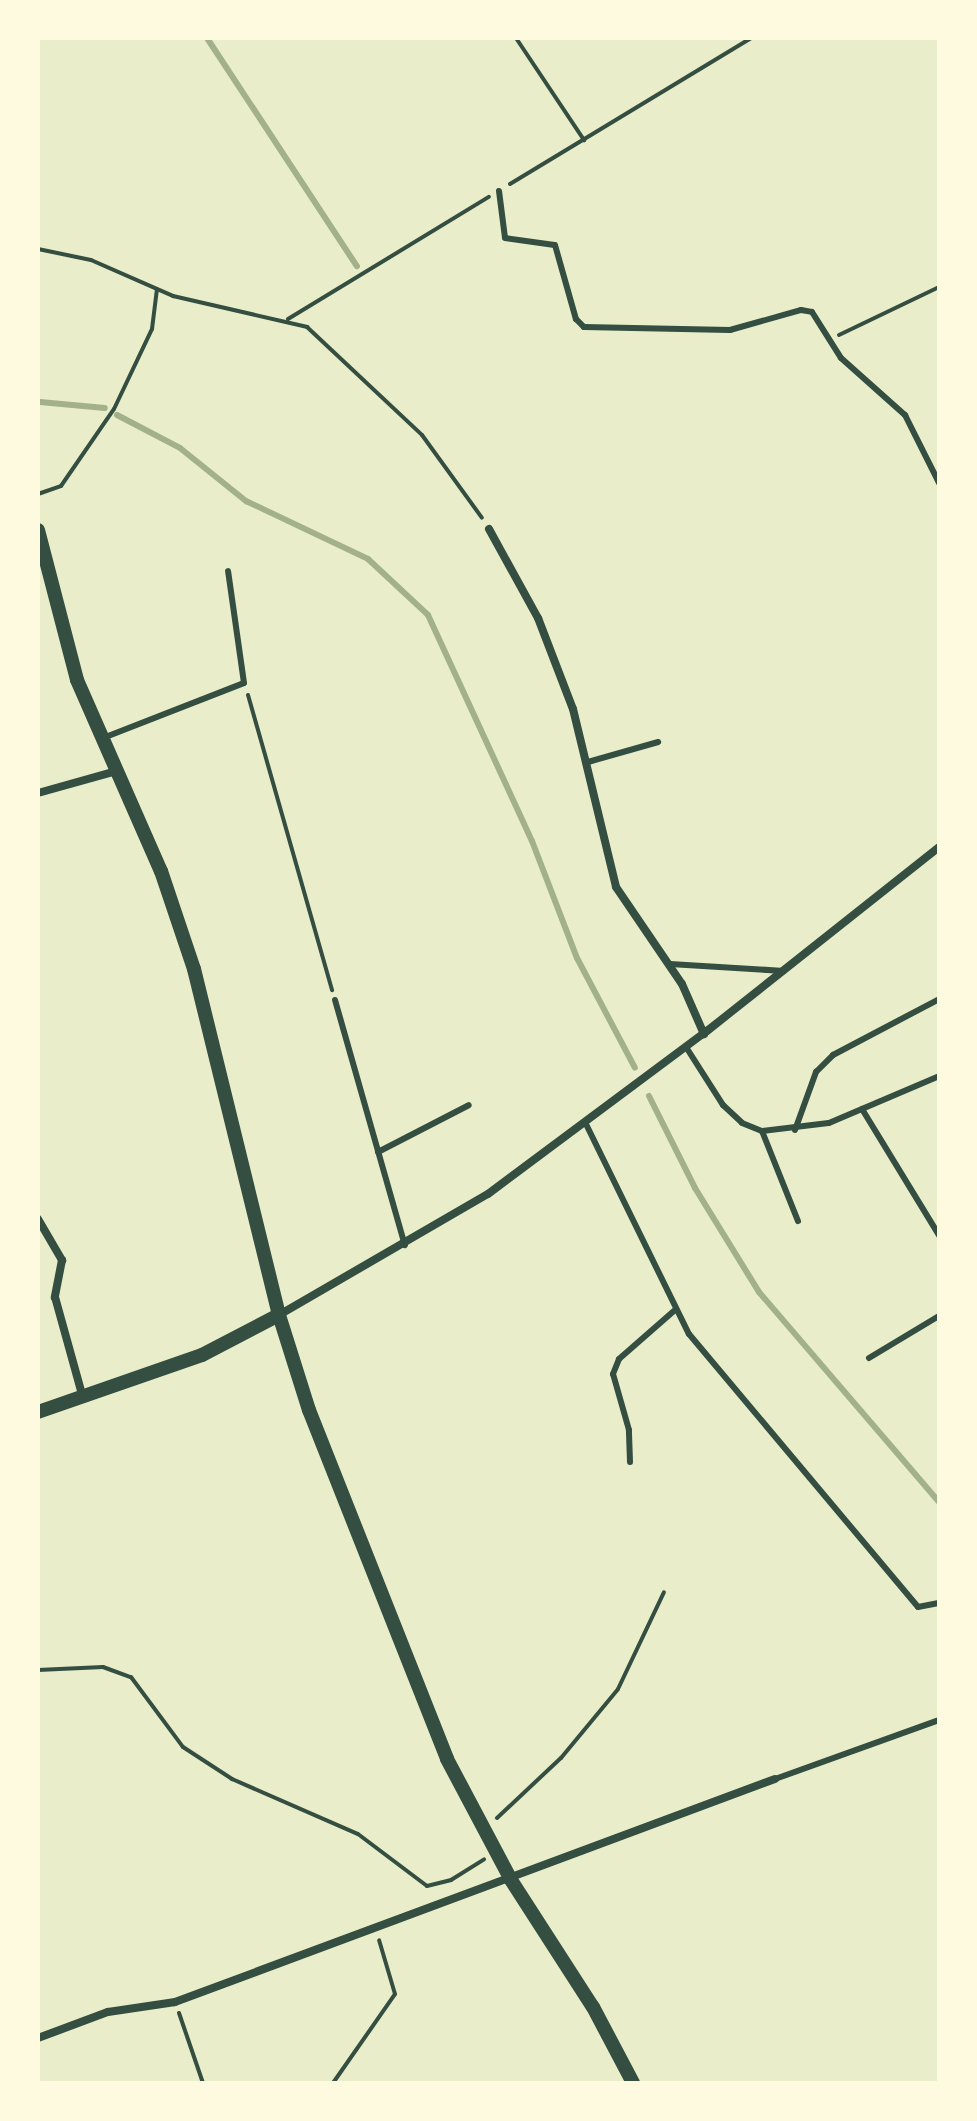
<!DOCTYPE html>
<style>
body{margin:0}
#map{position:relative;width:977px;height:2121px;overflow:hidden;background:#e9edc9;font-family:"Fira Sans",sans-serif}
div>[style]{position:absolute}
.stream>*{height:6px;margin:-3px;padding:0 3px;transform-origin:3px;border-radius:3px;background:#a3b18a}
.path>*{height:4px;margin:-2px;padding:0 2px;transform-origin:2px;border-radius:2px;background:#344e41}
.service>*{height:6px;margin:-3px;padding:0 3px;transform-origin:3px;border-radius:3px;background:#344e41}
.minor>*{height:8px;margin:-4px;padding:0 4px;transform-origin:4px;border-radius:4px;background:#344e41}
.tertiary>*{height:14px;margin:-7px;padding:0 7px;transform-origin:7px;border-radius:7px;background:#344e41}
span{translate:-50% -50%;white-space:nowrap;text-align:center;line-height:1.15;-webkit-text-stroke:6px #fefae0;paint-order:stroke}
.frame{position:absolute;inset:0;border:40px solid #fefae0;pointer-events:none}
</style>
<div id="map">
<div class="stream">
<i style="left:207px;top:38px;width:273px;rotate:56.7deg"></i>
<i style="left:40px;top:402px;width:65px;rotate:5.3deg"></i>
<i style="left:117px;top:415px;width:71px;rotate:27.6deg"></i>
<i style="left:180px;top:448px;width:85px;rotate:38.8deg"></i>
<i style="left:246px;top:501px;width:135px;rotate:25.4deg"></i>
<i style="left:368px;top:559px;width:82px;rotate:43deg"></i>
<i style="left:428px;top:615px;width:249px;rotate:65.3deg"></i>
<i style="left:532px;top:841px;width:125px;rotate:69deg"></i>
<i style="left:577px;top:958px;width:124px;rotate:62.2deg"></i>
<i style="left:649px;top:1096px;width:103px;rotate:63.4deg"></i>
<i style="left:695px;top:1188px;width:122px;rotate:58.4deg"></i>
<i style="left:759px;top:1292px;width:277px;rotate:49.4deg"></i>
</div>
<div class="path">
<i style="left:516px;top:38px;width:123px;rotate:56.3deg"></i>
<i style="left:510px;top:184px;width:282px;rotate:-31.2deg"></i>
<i style="left:38px;top:249px;width:54px;rotate:11.7deg"></i>
<i style="left:91px;top:260px;width:90px;rotate:23.7deg"></i>
<i style="left:173px;top:296px;width:138px;rotate:13deg"></i>
<i style="left:307px;top:327px;width:158px;rotate:43.2deg"></i>
<i style="left:422px;top:435px;width:102px;rotate:54.1deg"></i>
<i style="left:288px;top:319px;width:235px;rotate:-31.3deg"></i>
<i style="left:839px;top:335px;width:111px;rotate:-25.6deg"></i>
<i style="left:38px;top:494px;width:24px;rotate:-19deg"></i>
<i style="left:61px;top:486px;width:93px;rotate:-55.5deg"></i>
<i style="left:114px;top:409px;width:89px;rotate:-64.6deg"></i>
<i style="left:152px;top:329px;width:40px;rotate:-82.9deg"></i>
<i style="left:248px;top:695px;width:307px;rotate:74.1deg"></i>
<i style="left:38px;top:1670px;width:65px;rotate:-2.6deg"></i>
<i style="left:103px;top:1667px;width:30px;rotate:20deg"></i>
<i style="left:131px;top:1677px;width:87px;rotate:53.4deg"></i>
<i style="left:183px;top:1747px;width:59px;rotate:33.1deg"></i>
<i style="left:232px;top:1779px;width:137px;rotate:23.6deg"></i>
<i style="left:358px;top:1834px;width:86px;rotate:37deg"></i>
<i style="left:427px;top:1886px;width:25px;rotate:-14deg"></i>
<i style="left:451px;top:1880px;width:39px;rotate:-32deg"></i>
<i style="left:497px;top:1818px;width:88px;rotate:-43.2deg"></i>
<i style="left:561px;top:1758px;width:89px;rotate:-50.4deg"></i>
<i style="left:618px;top:1689px;width:107px;rotate:-64.6deg"></i>
<i style="left:179px;top:2013px;width:74px;rotate:71.1deg"></i>
<i style="left:333px;top:2083px;width:108px;rotate:-55.1deg"></i>
<i style="left:395px;top:1994px;width:56px;rotate:-106.5deg"></i>
</div>
<div class="service">
<i style="left:499px;top:191px;width:47px;rotate:82.7deg"></i>
<i style="left:505px;top:238px;width:50px;rotate:8deg"></i>
<i style="left:555px;top:245px;width:77px;rotate:74.2deg"></i>
<i style="left:576px;top:319px;width:11px;rotate:45deg"></i>
<i style="left:584px;top:327px;width:146px;rotate:1.2deg"></i>
<i style="left:730px;top:330px;width:74px;rotate:-15.7deg"></i>
<i style="left:801px;top:310px;width:11px;rotate:10deg"></i>
<i style="left:812px;top:312px;width:54px;rotate:57.8deg"></i>
<i style="left:841px;top:358px;width:86px;rotate:41.7deg"></i>
<i style="left:905px;top:415px;width:76px;rotate:63.4deg"></i>
<i style="left:103px;top:738px;width:151px;rotate:-21.3deg"></i>
<i style="left:244px;top:683px;width:113px;rotate:-98.1deg"></i>
<i style="left:588px;top:762px;width:73px;rotate:-15.9deg"></i>
<i style="left:670px;top:964px;width:114px;rotate:3.5deg"></i>
<i style="left:335px;top:1000px;width:255px;rotate:74.1deg"></i>
<i style="left:686px;top:1047px;width:69px;rotate:57.5deg"></i>
<i style="left:723px;top:1105px;width:26px;rotate:43deg"></i>
<i style="left:742px;top:1123px;width:22px;rotate:22deg"></i>
<i style="left:762px;top:1131px;width:67px;rotate:-6.8deg"></i>
<i style="left:829px;top:1123px;width:120px;rotate:-23.1deg"></i>
<i style="left:862px;top:1109px;width:148px;rotate:58.6deg"></i>
<i style="left:585px;top:1122px;width:236px;rotate:63.9deg"></i>
<i style="left:689px;top:1334px;width:356px;rotate:50deg"></i>
<i style="left:918px;top:1607px;width:21px;rotate:-11deg"></i>
<i style="left:795px;top:1130px;width:62px;rotate:-70.1deg"></i>
<i style="left:816px;top:1072px;width:24px;rotate:-45deg"></i>
<i style="left:833px;top:1055px;width:120px;rotate:-27.8deg"></i>
<i style="left:762px;top:1131px;width:97px;rotate:68.2deg"></i>
<i style="left:378px;top:1152px;width:102px;rotate:-27.3deg"></i>
<i style="left:869px;top:1358px;width:82px;rotate:-31deg"></i>
<i style="left:630px;top:1462px;width:32px;rotate:-92deg"></i>
<i style="left:629px;top:1430px;width:58px;rotate:-105.9deg"></i>
<i style="left:613px;top:1374px;width:16px;rotate:-68deg"></i>
<i style="left:619px;top:1359px;width:74px;rotate:-41.2deg"></i>
<i style="left:775px;top:1779px;width:174px;rotate:-19.8deg"></i>
</div>
<div class="minor">
<i style="left:489px;top:529px;width:102px;rotate:61.2deg"></i>
<i style="left:538px;top:618px;width:97px;rotate:69deg"></i>
<i style="left:573px;top:709px;width:183px;rotate:76.4deg"></i>
<i style="left:616px;top:887px;width:117px;rotate:55.8deg"></i>
<i style="left:682px;top:984px;width:55px;rotate:66.3deg"></i>
<i style="left:38px;top:793px;width:82px;rotate:-15.6deg"></i>
<i style="left:38px;top:1219px;width:48px;rotate:59.7deg"></i>
<i style="left:62px;top:1260px;width:38px;rotate:101deg"></i>
<i style="left:55px;top:1297px;width:105px;rotate:74.5deg"></i>
<i style="left:279px;top:1315px;width:241px;rotate:-30.1deg"></i>
<i style="left:488px;top:1194px;width:273px;rotate:-36.7deg"></i>
<i style="left:707px;top:1031px;width:296px;rotate:-38.4deg"></i>
<i style="left:38px;top:2038px;width:75px;rotate:-20.4deg"></i>
<i style="left:108px;top:2012px;width:68px;rotate:-8.5deg"></i>
<i style="left:175px;top:2002px;width:640px;rotate:-20.39deg"></i>
</div>
<div class="tertiary">
<i style="left:38px;top:530px;width:155px;rotate:75.4deg"></i>
<i style="left:77px;top:680px;width:209px;rotate:66.3deg"></i>
<i style="left:161px;top:871px;width:103px;rotate:71.4deg"></i>
<i style="left:194px;top:969px;width:356px;rotate:76.2deg"></i>
<i style="left:279px;top:1315px;width:100px;rotate:72.5deg"></i>
<i style="left:309px;top:1410px;width:375px;rotate:68.4deg"></i>
<i style="left:447px;top:1759px;width:137px;rotate:62.1deg"></i>
<i style="left:511px;top:1880px;width:151px;rotate:57.2deg"></i>
<i style="left:593px;top:2007px;width:86px;rotate:62.2deg"></i>
<i style="left:38px;top:1412px;width:174px;rotate:-19.2deg"></i>
<i style="left:202px;top:1355px;width:87px;rotate:-27.5deg"></i>
</div>
<div class="frame"></div>
</div>
